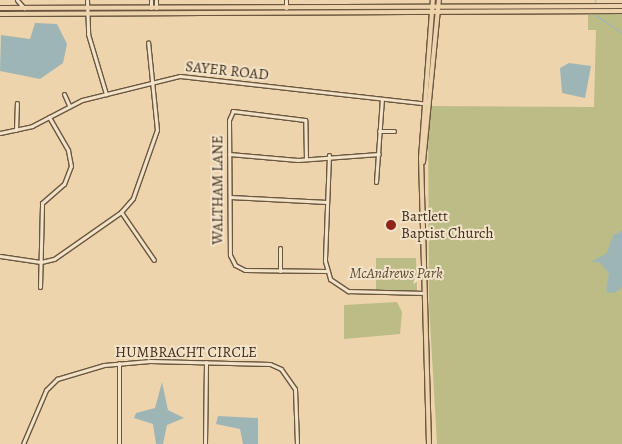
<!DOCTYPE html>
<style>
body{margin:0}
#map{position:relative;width:622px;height:444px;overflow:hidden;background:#edd4ac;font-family:Alegreya,serif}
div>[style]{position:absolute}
.green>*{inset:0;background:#bcbc87}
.water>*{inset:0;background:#9eb5b6}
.stream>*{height:1px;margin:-0.5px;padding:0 0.5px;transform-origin:0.5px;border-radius:0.5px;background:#9eb5b6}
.roads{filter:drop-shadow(1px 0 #6b5740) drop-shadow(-1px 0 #6b5740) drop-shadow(0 1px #6b5740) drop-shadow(0 -1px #6b5740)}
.minor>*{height:3px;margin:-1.5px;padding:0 1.5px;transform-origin:1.5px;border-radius:1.5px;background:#f3e3c9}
.major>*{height:4px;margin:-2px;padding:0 2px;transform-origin:2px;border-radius:2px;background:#edd4ac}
.dots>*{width:14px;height:14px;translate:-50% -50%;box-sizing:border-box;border:2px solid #f3e3c9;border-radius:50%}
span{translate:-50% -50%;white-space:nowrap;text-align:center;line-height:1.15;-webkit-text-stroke:4px #f3e3c9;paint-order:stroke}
.street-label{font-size:15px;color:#402d1c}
.poi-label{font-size:15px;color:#402d1c}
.left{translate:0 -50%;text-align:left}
.park-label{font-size:15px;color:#594a31;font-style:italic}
</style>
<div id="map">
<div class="green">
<i style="clip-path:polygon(622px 13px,622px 444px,437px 444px,429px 304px,428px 106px,594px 107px,596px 30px,588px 30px,588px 15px)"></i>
<i style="clip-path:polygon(376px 258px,416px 258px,417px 291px,376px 291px)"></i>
<i style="clip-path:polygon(397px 302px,402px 312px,400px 334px,344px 339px,344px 305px)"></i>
</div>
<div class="water">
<i style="clip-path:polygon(35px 23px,57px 24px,67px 44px,63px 63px,40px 79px,0 71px,1px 35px,30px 39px)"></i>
<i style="clip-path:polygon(569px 63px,591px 66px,585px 98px,562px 93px,560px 68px)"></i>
<i style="clip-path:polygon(622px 231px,622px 287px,615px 293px,606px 292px,609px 273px,599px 262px,591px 262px,607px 253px,613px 235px)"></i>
<i style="clip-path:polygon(162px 382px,168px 410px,184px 418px,167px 425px,163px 444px,156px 444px,153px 424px,134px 418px,136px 413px,155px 408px)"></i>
<i style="clip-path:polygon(218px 416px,258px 418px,258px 444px,243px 444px,240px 429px,216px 424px)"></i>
</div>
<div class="stream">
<i style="left:595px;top:0;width:4px;rotate:76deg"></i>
<i style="left:596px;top:15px;width:32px;rotate:35deg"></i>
</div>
<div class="roads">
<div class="minor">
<i style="left:17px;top:0;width:11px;rotate:49deg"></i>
<i style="left:87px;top:0;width:34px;rotate:88deg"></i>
<i style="left:88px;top:34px;width:63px;rotate:73.3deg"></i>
<i style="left:286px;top:0;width:8px;rotate:90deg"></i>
<i style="left:151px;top:8px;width:8px;rotate:-90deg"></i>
<i style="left:156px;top:8px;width:8px;rotate:-90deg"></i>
<i style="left:64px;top:94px;width:12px;rotate:66deg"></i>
<i style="left:16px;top:130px;width:27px;rotate:-88deg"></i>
<i style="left:379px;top:131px;width:15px"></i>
<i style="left:0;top:133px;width:33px;rotate:-12deg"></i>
<i style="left:32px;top:126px;width:56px;rotate:-27.5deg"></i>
<i style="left:82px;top:100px;width:101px;rotate:-13.8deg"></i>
<i style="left:180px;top:76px;width:250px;rotate:6.4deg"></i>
<i style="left:229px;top:154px;width:69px;rotate:5deg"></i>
<i style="left:298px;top:160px;width:81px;rotate:-4.2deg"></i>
<i style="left:329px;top:155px;width:106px;rotate:92.2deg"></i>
<i style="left:325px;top:261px;width:19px;rotate:74deg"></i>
<i style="left:330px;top:279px;width:22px;rotate:34deg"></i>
<i style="left:348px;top:291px;width:75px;rotate:1.5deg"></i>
<i style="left:306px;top:159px;width:39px;rotate:-91deg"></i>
<i style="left:305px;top:120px;width:73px;rotate:-172.9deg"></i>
<i style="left:233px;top:111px;width:10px;rotate:114deg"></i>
<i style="left:229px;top:120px;width:135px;rotate:89.6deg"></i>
<i style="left:230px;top:255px;width:11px;rotate:63deg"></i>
<i style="left:235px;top:265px;width:11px;rotate:27deg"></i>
<i style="left:245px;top:270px;width:81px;rotate:0.7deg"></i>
<i style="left:376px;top:182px;width:83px;rotate:-85.9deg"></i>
<i style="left:230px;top:197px;width:97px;rotate:3deg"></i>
<i style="left:121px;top:212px;width:58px;rotate:55.5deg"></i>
<i style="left:0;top:256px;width:41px;rotate:8.3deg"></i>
<i style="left:41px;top:262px;width:13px;rotate:-13deg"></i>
<i style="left:54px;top:259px;width:82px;rotate:-35deg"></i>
<i style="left:121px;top:212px;width:18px;rotate:-49deg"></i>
<i style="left:133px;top:198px;width:72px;rotate:-70.6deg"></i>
<i style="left:157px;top:130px;width:88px;rotate:-95.8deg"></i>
<i style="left:280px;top:271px;width:23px;rotate:-90deg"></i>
<i style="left:40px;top:287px;width:84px;rotate:-88.6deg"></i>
<i style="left:42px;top:203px;width:29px;rotate:-41deg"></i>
<i style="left:64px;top:184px;width:19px;rotate:-69deg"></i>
<i style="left:71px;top:166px;width:16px;rotate:-101deg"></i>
<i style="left:68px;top:150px;width:38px;rotate:-120deg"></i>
<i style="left:119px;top:363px;width:81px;rotate:90deg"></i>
<i style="left:23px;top:444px;width:59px;rotate:-66.9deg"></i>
<i style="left:46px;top:390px;width:16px;rotate:-45deg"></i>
<i style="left:57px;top:379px;width:49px;rotate:-16.6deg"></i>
<i style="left:104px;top:365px;width:46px;rotate:-5deg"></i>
<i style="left:150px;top:361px;width:120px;rotate:1.4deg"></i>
<i style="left:270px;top:364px;width:12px;rotate:24deg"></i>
<i style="left:281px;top:369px;width:24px;rotate:55deg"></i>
<i style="left:295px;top:389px;width:55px;rotate:87.9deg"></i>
<i style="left:205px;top:444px;width:82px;rotate:-89.3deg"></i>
</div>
<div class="major">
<i style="left:0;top:8px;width:622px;rotate:-0.18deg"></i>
<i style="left:0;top:14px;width:622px;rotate:-0.28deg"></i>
<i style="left:423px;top:162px;width:163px;rotate:-84.4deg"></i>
<i style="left:429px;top:444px;width:286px;rotate:-91.6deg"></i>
<i style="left:421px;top:158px;width:158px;rotate:-85.7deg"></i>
</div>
</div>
<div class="dots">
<i style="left:391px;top:225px;background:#8f2418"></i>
</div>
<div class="street-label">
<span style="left:227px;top:71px;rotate:6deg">SAYER ROAD</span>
<span style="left:218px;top:190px;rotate:-90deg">WALTHAM LANE</span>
<span style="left:186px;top:353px">HUMBRACHT CIRCLE</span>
</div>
<div class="poi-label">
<span class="left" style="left:401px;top:225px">Bartlett<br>Baptist Church</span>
</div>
<div class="park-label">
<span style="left:396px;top:274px">McAndrews Park</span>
</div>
</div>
